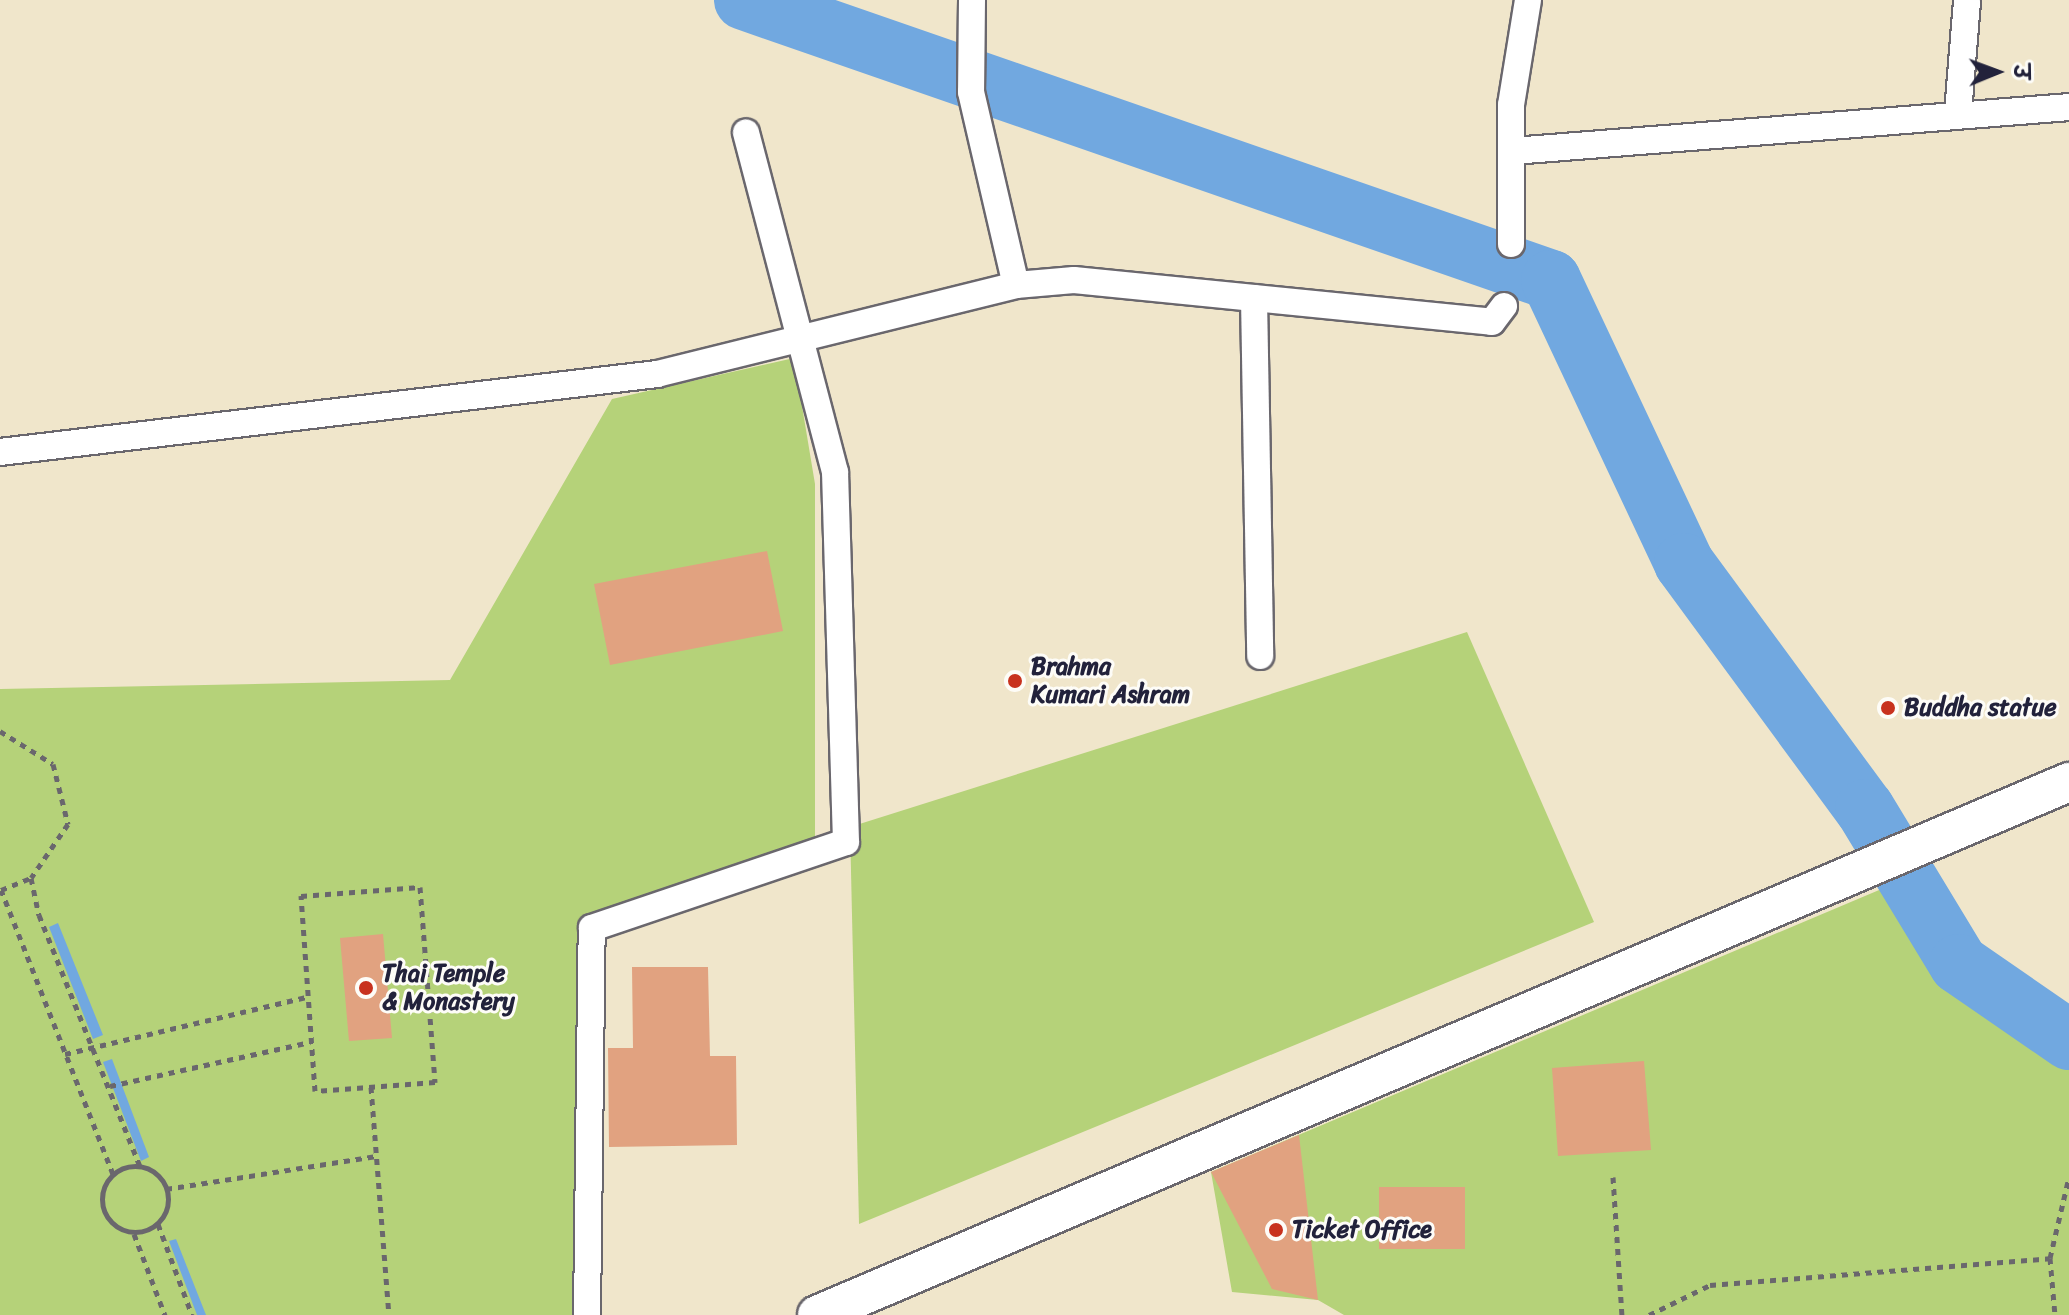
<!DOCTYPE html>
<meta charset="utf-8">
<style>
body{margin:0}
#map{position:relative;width:2069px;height:1315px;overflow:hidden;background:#f0e6cb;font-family:Sriracha,"Playpen Sans Deva",sans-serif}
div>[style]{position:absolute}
.green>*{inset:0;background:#b5d279}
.water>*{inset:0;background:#71a8e0}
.river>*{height:60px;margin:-30px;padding:0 30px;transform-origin:30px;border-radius:30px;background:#71a8e0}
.building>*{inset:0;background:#e1a280}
.path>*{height:5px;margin-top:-2.5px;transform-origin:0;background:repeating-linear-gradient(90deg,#6a676d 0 6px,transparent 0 12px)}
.path>.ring{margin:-2.5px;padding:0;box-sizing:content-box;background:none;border:5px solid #6a676d;border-radius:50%}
.roads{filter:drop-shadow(2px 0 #6a676d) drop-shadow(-2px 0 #6a676d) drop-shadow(0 2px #6a676d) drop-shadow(0 -2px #6a676d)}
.street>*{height:26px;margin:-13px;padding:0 13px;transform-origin:13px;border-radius:13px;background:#fff}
.secondary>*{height:38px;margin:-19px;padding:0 19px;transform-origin:19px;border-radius:19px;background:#fff}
.dots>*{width:22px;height:22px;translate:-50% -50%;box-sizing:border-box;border:4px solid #fdfcf7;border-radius:50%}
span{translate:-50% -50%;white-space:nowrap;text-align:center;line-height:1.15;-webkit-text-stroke:6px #fdfcf7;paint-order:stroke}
.poi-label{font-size:24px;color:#22223b;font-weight:700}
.left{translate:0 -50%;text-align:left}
.north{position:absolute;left:1957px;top:32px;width:80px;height:80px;-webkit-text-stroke:6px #fdfcf7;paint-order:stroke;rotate:89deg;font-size:22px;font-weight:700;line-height:32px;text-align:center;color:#22223b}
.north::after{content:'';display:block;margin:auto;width:28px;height:36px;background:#22223b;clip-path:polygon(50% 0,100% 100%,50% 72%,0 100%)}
</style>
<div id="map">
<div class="green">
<i style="clip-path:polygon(794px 358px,815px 484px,815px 840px,581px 926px,575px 1315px,0 1315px,0 689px,450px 680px,612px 399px)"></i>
<i style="clip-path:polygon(1467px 632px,1594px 922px,859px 1224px,850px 827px)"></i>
<i style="clip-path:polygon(1891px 885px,1952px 994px,2069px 1070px,2069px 1315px,1344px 1315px,1318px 1300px,1232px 1292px,1211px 1172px)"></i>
</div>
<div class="water">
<i style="clip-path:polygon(58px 923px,103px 1035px,93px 1039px,49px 927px)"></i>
<i style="clip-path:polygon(112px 1059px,149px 1157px,141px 1161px,103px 1062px)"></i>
<i style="clip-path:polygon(176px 1239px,206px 1315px,197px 1315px,169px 1241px)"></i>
</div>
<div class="river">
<i style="left:744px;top:0;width:854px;rotate:19.13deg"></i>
<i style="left:1551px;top:280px;width:313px;rotate:64.8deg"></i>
<i style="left:1684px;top:563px;width:305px;rotate:53.7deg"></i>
<i style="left:1865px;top:809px;width:181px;rotate:58.8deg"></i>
<i style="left:1959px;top:964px;width:134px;rotate:34.6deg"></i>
</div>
<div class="building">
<i style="clip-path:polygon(767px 551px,783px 631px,610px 665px,594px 584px)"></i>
<i style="clip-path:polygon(383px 934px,392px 1038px,349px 1041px,340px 938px)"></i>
<i style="clip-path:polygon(632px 967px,708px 967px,710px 1056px,736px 1056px,737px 1145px,609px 1147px,608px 1048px,633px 1048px)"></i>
<i style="clip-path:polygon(1644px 1061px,1651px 1150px,1558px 1156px,1552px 1068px)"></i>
<i style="clip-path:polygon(1299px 1135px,1318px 1300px,1272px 1289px,1211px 1172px)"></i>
<i style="clip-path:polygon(1379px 1187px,1465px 1187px,1465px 1249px,1379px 1249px)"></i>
</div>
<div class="path">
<i style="left:0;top:731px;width:62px;rotate:31.9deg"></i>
<i style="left:53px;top:764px;width:62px;rotate:76deg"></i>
<i style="left:68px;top:824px;width:65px;rotate:124.4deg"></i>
<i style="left:420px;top:887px;width:196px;rotate:85.6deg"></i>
<i style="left:435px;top:1082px;width:120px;rotate:175.7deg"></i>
<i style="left:315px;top:1091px;width:196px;rotate:-94.1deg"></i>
<i style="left:301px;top:896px;width:119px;rotate:-4.3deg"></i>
<i style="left:65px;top:1054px;width:248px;rotate:-13.3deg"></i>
<i style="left:110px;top:1086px;width:205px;rotate:-12.4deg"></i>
<i style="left:371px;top:1087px;width:229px;rotate:85.5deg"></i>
<i class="ring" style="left:102px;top:1166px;width:61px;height:61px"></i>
<i style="left:113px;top:1174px;width:305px;rotate:-111.5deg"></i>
<i style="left:1px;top:890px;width:32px;rotate:-22deg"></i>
<i style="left:31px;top:878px;width:38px;rotate:78deg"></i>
<i style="left:39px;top:915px;width:271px;rotate:68.1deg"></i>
<i style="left:1613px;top:1177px;width:138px;rotate:86.3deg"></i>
<i style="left:166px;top:1189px;width:213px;rotate:-8.9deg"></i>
<i style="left:158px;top:1224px;width:97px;rotate:69.5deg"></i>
<i style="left:134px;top:1234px;width:87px;rotate:69.1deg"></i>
<i style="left:2050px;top:1258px;width:57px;rotate:85deg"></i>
<i style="left:1649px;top:1315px;width:68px;rotate:-26.2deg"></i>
<i style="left:1710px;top:1285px;width:341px;rotate:-4.5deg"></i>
<i style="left:2050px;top:1258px;width:83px;rotate:-76.8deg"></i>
</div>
<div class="roads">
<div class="street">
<i style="left:972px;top:0;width:92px;rotate:90.6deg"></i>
<i style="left:971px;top:92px;width:198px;rotate:76.9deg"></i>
<i style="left:1958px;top:113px;width:113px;rotate:-85.4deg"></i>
<i style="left:1513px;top:151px;width:558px;rotate:-4.52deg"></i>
<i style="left:1511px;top:244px;width:139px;rotate:-90deg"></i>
<i style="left:1511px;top:105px;width:106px;rotate:-80.8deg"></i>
<i style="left:1254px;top:298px;width:358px;rotate:89deg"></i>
<i style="left:0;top:452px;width:662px;rotate:-6.77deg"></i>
<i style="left:657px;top:374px;width:370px;rotate:-13.9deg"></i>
<i style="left:1016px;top:285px;width:58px;rotate:-4.9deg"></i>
<i style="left:1074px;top:280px;width:420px;rotate:5.7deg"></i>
<i style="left:1492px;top:322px;width:20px;rotate:-53deg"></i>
<i style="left:587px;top:1315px;width:387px;rotate:-89.3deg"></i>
<i style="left:592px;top:928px;width:268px;rotate:-18.7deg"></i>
<i style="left:846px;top:842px;width:370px;rotate:-91.7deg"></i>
<i style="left:835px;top:472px;width:351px;rotate:-104.7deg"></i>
</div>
<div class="secondary">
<i style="left:817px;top:1315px;width:1361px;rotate:-23.06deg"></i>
</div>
</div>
<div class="dots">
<i style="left:1015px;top:681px;background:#c8321e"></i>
<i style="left:1888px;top:708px;background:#c8321e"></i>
<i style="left:366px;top:988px;background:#c8321e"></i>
<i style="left:1276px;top:1230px;background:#c8321e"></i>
</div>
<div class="poi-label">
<span class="left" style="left:1031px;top:681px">Brahma<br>Kumari Ashram</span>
<span class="left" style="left:1904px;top:708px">Buddha statue</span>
<span class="left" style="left:382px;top:988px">Thai Temple<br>&amp; Monastery</span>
<span class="left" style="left:1292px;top:1230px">Ticket Office</span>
</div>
<div class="north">उ</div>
</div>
